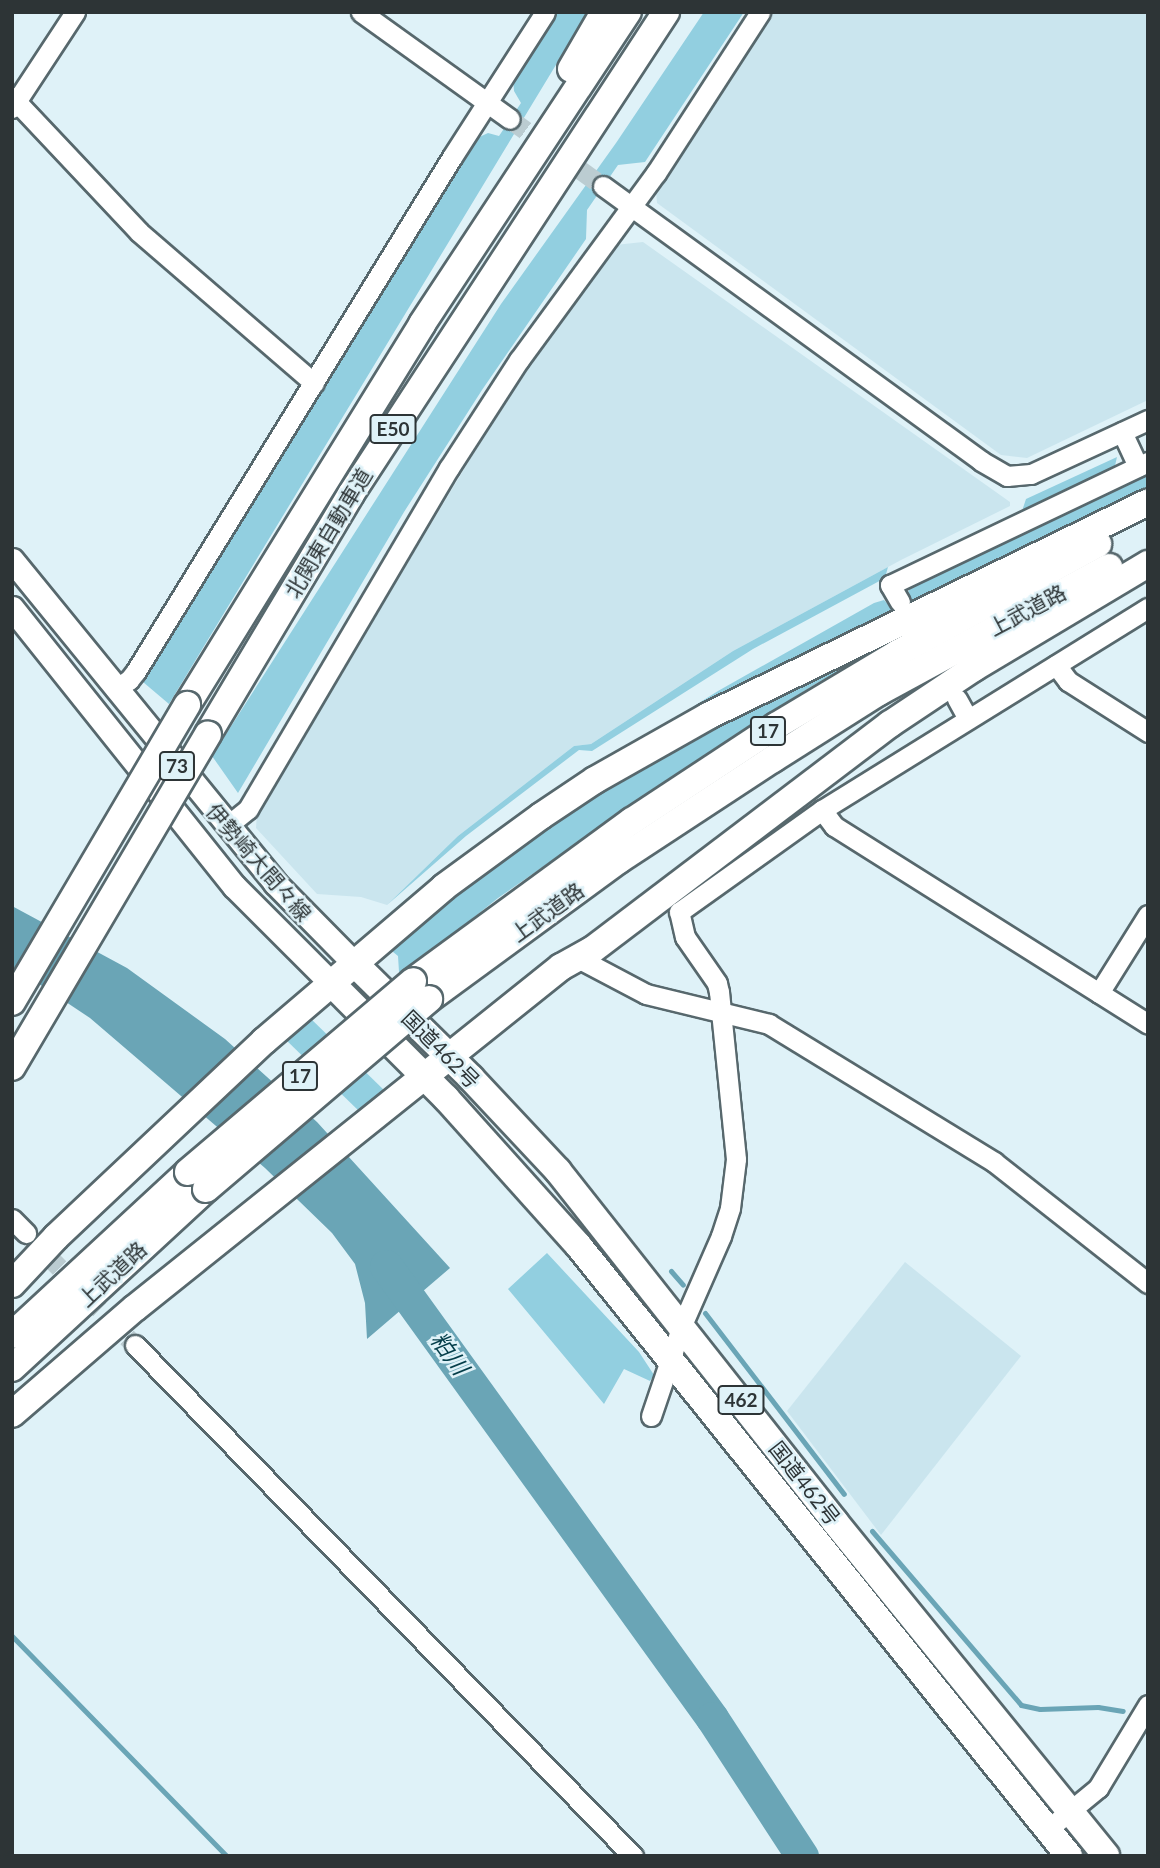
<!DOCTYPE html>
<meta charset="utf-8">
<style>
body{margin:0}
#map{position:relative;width:1160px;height:1868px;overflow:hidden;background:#dff2f8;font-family:Lato,"Noto Sans JP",sans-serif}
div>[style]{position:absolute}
.built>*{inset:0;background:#cae5ee}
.green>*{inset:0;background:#92cfe0}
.water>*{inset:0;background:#6aa5b6}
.stream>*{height:5px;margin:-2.5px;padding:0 2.5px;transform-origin:2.5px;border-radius:2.5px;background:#6aa5b6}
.river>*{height:33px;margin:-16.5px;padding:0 16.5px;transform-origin:16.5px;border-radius:16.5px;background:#6aa5b6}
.minor-tunnel>*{height:19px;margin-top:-9.5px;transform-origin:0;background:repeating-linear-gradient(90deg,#bbccd1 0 19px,transparent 0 29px)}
.roads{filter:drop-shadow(2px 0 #57686d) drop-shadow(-2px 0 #57686d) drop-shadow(0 2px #57686d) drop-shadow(0 -2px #57686d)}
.minor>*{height:19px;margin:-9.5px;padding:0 9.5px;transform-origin:9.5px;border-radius:9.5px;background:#fff}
.major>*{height:23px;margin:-11.5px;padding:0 11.5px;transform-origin:11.5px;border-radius:11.5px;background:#fff}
.highway>*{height:26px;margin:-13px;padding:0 13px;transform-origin:13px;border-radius:13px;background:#fff}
.bridges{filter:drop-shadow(2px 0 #57686d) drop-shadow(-2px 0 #57686d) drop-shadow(0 2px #57686d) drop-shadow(0 -2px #57686d)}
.highway-bridge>*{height:26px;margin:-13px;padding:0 13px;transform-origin:13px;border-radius:13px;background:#fff}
span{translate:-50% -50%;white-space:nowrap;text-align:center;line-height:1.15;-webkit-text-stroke:5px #dff2f8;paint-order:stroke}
.shield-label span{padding:2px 5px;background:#dff2f8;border:2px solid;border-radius:5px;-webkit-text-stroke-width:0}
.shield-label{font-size:19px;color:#2d3436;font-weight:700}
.street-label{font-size:21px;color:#2d3436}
.water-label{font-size:23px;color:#033d49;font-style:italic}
.frame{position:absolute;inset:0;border:14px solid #2d3436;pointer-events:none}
</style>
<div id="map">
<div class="built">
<i style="clip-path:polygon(770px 12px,1148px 12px,1148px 400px,1027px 458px,1001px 455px,657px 203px,656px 191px,663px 177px)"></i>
<i style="clip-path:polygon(643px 242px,1010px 502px,1010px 506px,901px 560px,733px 651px,591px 744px,574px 746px,458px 836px,387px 905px,361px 897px,317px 894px,256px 828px,257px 813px,469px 461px,547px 339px,615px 245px)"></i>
<i style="clip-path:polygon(905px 1262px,1021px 1356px,881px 1535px,787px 1411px)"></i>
</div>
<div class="green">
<i style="clip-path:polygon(555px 12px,588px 12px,169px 704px,143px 682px,145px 675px,473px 140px,488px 133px,499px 136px,521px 103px,514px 91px,513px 78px)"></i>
<i style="clip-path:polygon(704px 12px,744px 12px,645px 162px,618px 165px,587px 210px,586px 239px,482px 390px,404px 512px,238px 793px,212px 756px,501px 304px,616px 143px)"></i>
<i style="clip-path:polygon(1117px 457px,1114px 470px,1022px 511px,1026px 499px)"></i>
<i style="clip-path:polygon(1148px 469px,1148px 490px,862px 627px,618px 754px,718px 691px,874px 603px,884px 600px,891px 607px,910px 597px,908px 592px,913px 583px)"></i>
<i style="clip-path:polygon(888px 567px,885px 578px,753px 649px,592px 751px,579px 750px,466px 836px,387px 905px,458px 836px,574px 746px,591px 744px,733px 651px)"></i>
<i style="clip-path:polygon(930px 619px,812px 686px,684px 769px,498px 898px,402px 975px,399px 972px,398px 956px,387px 947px,425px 911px,629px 768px)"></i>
<i style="clip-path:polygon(307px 1015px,387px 1093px,363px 1115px,282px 1036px)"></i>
<i style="clip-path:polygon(547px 1253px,639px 1352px,654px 1375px,650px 1381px,624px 1369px,604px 1404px,508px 1289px)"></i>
</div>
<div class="water">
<i style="clip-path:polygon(12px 906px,127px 968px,225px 1039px,317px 1122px,450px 1268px,367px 1339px,365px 1303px,355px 1264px,332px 1233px,265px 1168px,90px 1018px,12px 966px)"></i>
</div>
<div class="stream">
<i style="left:671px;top:1271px;width:18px;rotate:49deg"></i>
<i style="left:705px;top:1313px;width:228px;rotate:52.5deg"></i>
<i style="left:872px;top:1531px;width:229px;rotate:49.4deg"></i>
<i style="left:1021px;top:1705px;width:19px;rotate:12deg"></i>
<i style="left:1040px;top:1709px;width:58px;rotate:-2deg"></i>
<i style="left:1098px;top:1707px;width:25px;rotate:9deg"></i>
<i style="left:12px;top:1636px;width:308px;rotate:45.7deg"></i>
</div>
<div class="river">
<i style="left:386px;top:1266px;width:557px;rotate:54.2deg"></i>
<i style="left:712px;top:1718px;width:165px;rotate:56.9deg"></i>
</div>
<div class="minor-tunnel">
<i style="left:510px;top:119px;width:115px;rotate:35.8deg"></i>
<i style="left:26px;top:1233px;width:156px;rotate:45.8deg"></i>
</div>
<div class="roads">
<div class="minor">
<i style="left:361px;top:12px;width:183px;rotate:35.7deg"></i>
<i style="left:12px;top:97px;width:185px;rotate:46.7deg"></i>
<i style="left:139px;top:232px;width:231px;rotate:40.8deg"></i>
<i style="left:12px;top:108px;width:115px;rotate:-56.7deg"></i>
<i style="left:603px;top:186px;width:467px;rotate:36deg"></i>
<i style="left:981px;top:461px;width:30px;rotate:30deg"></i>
<i style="left:1007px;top:476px;width:24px;rotate:-5deg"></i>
<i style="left:1031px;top:474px;width:129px;rotate:-24.8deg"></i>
<i style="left:1122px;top:432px;width:38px;rotate:65deg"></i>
<i style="left:900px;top:602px;width:20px;rotate:-120deg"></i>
<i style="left:890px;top:585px;width:286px;rotate:-25.5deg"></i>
<i style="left:1056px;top:665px;width:20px;rotate:53deg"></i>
<i style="left:1068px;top:681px;width:95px;rotate:32.5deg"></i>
<i style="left:115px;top:689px;width:17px;rotate:-33deg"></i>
<i style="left:129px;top:680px;width:11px;rotate:-52deg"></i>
<i style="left:136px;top:671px;width:603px;rotate:-58.42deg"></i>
<i style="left:452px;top:157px;width:172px;rotate:-57.3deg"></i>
<i style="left:957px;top:699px;width:21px;rotate:61deg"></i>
<i style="left:822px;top:810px;width:20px;rotate:53deg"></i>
<i style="left:834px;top:826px;width:371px;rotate:32.2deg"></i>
<i style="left:227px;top:826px;width:27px;rotate:-39deg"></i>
<i style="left:248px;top:809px;width:396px;rotate:-59.5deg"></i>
<i style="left:449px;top:468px;width:129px;rotate:-57.1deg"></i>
<i style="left:519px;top:360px;width:232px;rotate:-53.8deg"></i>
<i style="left:656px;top:173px;width:192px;rotate:-57.1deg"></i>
<i style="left:576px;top:957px;width:79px;rotate:27.9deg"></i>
<i style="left:646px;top:994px;width:127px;rotate:13.7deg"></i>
<i style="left:769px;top:1024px;width:264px;rotate:31.5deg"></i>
<i style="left:994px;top:1162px;width:196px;rotate:38.2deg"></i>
<i style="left:1099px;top:993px;width:92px;rotate:-57.9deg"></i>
<i style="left:12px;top:1219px;width:20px;rotate:45deg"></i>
<i style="left:135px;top:1345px;width:714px;rotate:45.74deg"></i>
<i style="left:651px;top:1416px;width:96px;rotate:-71.2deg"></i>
<i style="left:682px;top:1325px;width:97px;rotate:-66.3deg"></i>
<i style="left:721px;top:1236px;width:29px;rotate:-72deg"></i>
<i style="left:730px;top:1208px;width:49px;rotate:-83deg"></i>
<i style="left:736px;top:1159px;width:168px;rotate:-95.8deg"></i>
<i style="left:719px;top:992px;width:9px;rotate:-103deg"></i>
<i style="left:717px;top:983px;width:56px;rotate:-124.8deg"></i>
<i style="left:685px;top:937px;width:26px;rotate:-103deg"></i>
<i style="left:679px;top:912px;width:176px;rotate:-35.5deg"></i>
<i style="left:822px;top:810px;width:384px;rotate:-31.8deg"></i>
<i style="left:1048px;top:1829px;width:65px;rotate:-39.4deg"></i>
<i style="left:1098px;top:1788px;width:97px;rotate:-58.9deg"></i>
</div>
<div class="major">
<i style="left:12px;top:560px;width:417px;rotate:50.8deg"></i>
<i style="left:275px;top:883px;width:112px;rotate:45.4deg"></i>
<i style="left:12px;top:608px;width:356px;rotate:51.4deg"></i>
<i style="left:234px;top:886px;width:137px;rotate:45deg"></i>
</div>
<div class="highway">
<i style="left:571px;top:69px;width:66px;rotate:-59.9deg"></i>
<i style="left:187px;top:705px;width:448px;rotate:-58.3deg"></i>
<i style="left:422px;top:324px;width:374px;rotate:-56.6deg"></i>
<i style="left:208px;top:734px;width:279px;rotate:-59.2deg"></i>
<i style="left:351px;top:494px;width:576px;rotate:-56.83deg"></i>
<i style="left:354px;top:963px;width:164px;rotate:44.5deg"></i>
<i style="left:471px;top:1078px;width:127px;rotate:46.9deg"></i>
<i style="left:558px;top:1171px;width:447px;rotate:51.7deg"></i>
<i style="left:835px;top:1522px;width:430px;rotate:50.9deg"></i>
<i style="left:413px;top:981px;width:271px;rotate:-36.2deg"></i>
<i style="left:632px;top:821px;width:173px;rotate:-33.4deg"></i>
<i style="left:776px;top:726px;width:142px;rotate:-30.9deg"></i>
<i style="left:898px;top:653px;width:228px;rotate:-28.6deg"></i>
<i style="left:331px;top:983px;width:163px;rotate:45deg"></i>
<i style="left:446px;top:1098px;width:198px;rotate:48.1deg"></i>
<i style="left:578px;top:1245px;width:784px;rotate:51.21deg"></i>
<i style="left:429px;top:999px;width:235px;rotate:-36.2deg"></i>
<i style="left:619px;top:860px;width:184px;rotate:-33.3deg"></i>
<i style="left:773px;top:759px;width:125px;rotate:-32.3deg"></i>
<i style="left:879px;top:692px;width:262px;rotate:-28.5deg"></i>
<i style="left:12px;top:1284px;width:64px;rotate:-46.9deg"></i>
<i style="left:56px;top:1237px;width:286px;rotate:-43.3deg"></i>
<i style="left:264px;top:1041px;width:237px;rotate:-40.5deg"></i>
<i style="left:444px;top:887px;width:120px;rotate:-36.2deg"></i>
<i style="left:541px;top:816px;width:65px;rotate:-33.7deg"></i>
<i style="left:595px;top:780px;width:130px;rotate:-29.5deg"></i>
<i style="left:708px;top:716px;width:489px;rotate:-25.9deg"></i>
<i style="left:12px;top:1335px;width:240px;rotate:-42.8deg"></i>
<i style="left:12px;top:1368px;width:264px;rotate:-42.7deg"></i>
<i style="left:12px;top:1414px;width:162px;rotate:-40.8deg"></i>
<i style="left:135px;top:1308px;width:546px;rotate:-38.68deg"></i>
<i style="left:561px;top:967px;width:35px;rotate:-29deg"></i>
<i style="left:592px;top:950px;width:374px;rotate:-37.2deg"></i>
<i style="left:890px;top:724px;width:101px;rotate:-33.7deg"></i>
<i style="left:974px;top:668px;width:203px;rotate:-30.9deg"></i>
</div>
</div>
<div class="bridges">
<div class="highway-bridge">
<i style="left:12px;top:1002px;width:345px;rotate:-59.5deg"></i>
<i style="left:12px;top:1067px;width:386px;rotate:-59.5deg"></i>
<i style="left:188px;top:1172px;width:295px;rotate:-40.3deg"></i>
<i style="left:206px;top:1189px;width:293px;rotate:-40.4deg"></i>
</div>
</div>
<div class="shield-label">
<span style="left:393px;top:429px">E50</span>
<span style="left:768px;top:731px">17</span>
<span style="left:177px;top:766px">73</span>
<span style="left:300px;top:1076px">17</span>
<span style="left:741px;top:1400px">462</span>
</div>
<div class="street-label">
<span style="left:328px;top:533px;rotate:-59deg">北関東自動車道</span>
<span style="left:1027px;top:610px;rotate:-28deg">上武道路</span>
<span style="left:259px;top:862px;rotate:49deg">伊勢崎大間々線</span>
<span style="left:547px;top:912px;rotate:-36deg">上武道路</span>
<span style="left:441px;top:1049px;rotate:45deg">国道462号</span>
<span style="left:112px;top:1274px;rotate:-43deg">上武道路</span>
<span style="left:805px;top:1483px;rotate:52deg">国道462号</span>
</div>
<div class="water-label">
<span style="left:450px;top:1353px;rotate:54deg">粕川</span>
</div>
<div class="frame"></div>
</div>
